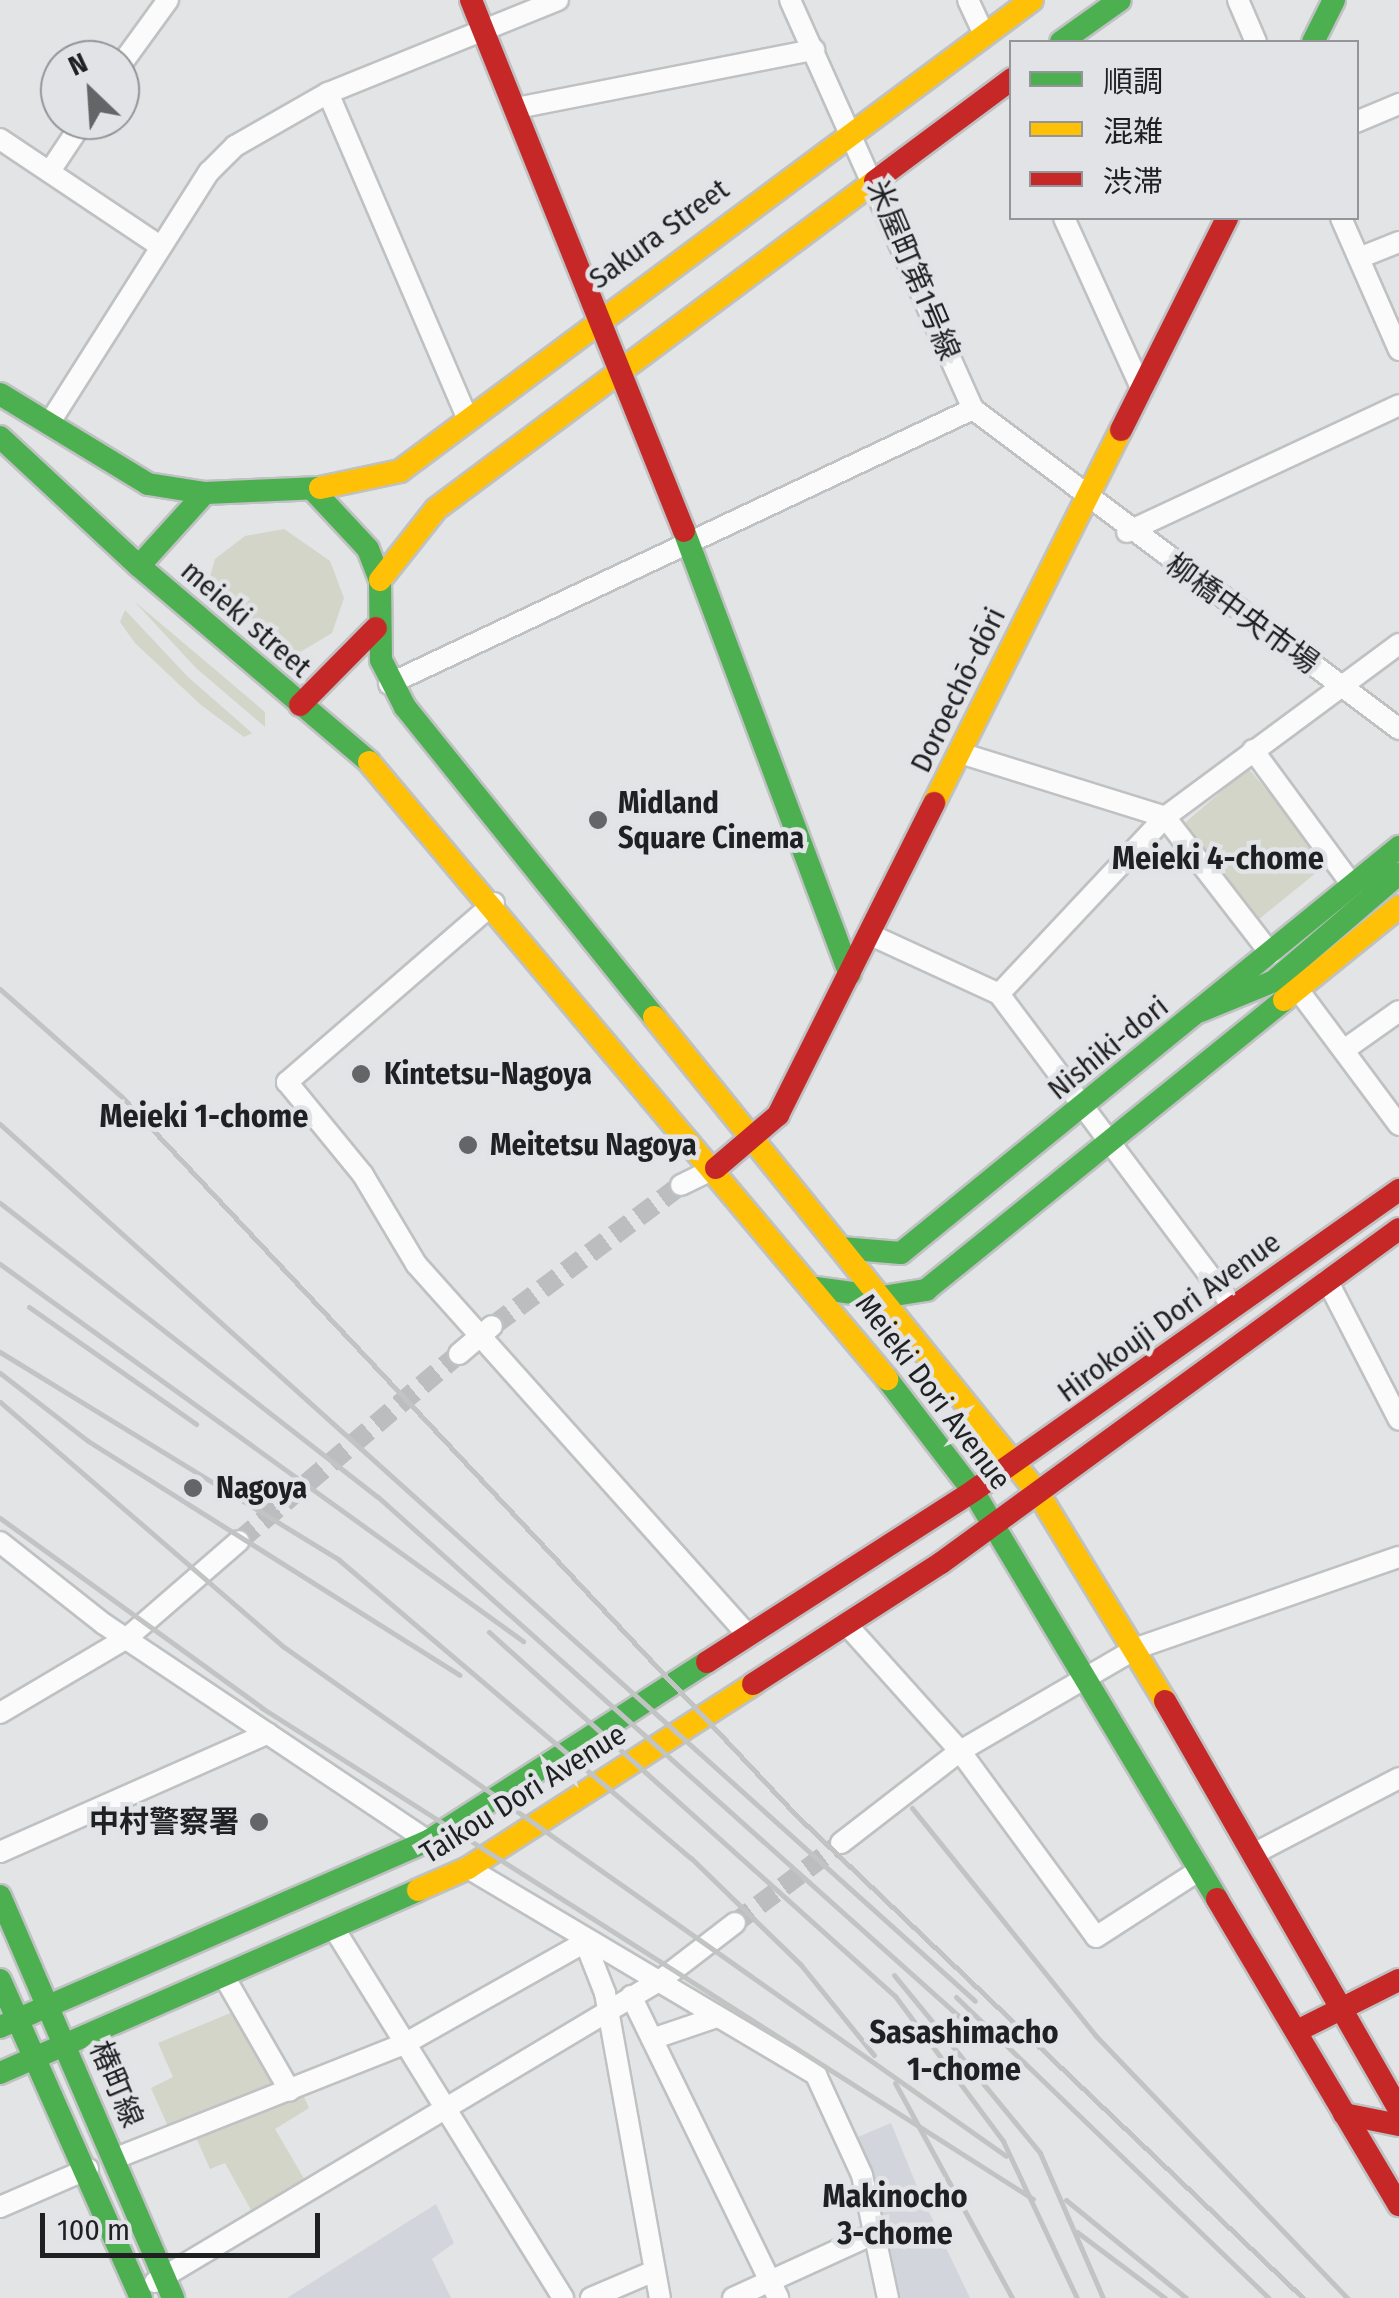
<!DOCTYPE html>
<meta charset="utf-8">
<style>
body{margin:0}
#map{position:relative;width:1399px;height:2298px;overflow:hidden;background:#e2e4e6;font-family:"Fira Sans Condensed","Noto Sans JP",sans-serif}
div>[style]{position:absolute}
.built>*{inset:0;background:#d2d5db}
.green>*{inset:0;background:#d2d5c7}
.street-tunnel>*{height:20px;margin-top:-10px;transform-origin:0;background:repeating-linear-gradient(90deg,#bbbdbf 0 20px,transparent 0 30px)}
.roads{filter:drop-shadow(2px 0 #bfc1c2) drop-shadow(-2px 0 #bfc1c2) drop-shadow(0 2px #bfc1c2) drop-shadow(0 -2px #bfc1c2)}
.street>*{height:20px;margin:-10px;padding:0 10px;transform-origin:10px;border-radius:10px;background:#fbfbfb}
.fast>*{height:22px;margin:-11px;padding:0 11px;transform-origin:11px;border-radius:11px;background:#4caf50}
.slow>*{height:22px;margin:-11px;padding:0 11px;transform-origin:11px;border-radius:11px;background:#ffc107}
.jam>*{height:22px;margin:-11px;padding:0 11px;transform-origin:11px;border-radius:11px;background:#c62828}
.rail>*{height:5px;margin:-2.5px;padding:0 2.5px;transform-origin:2.5px;border-radius:2.5px;background:#c2c3c3}
.dots>*{width:28px;height:28px;translate:-50% -50%;box-sizing:border-box;border:5px solid #e1e3e7;border-radius:50%}
span{translate:-50% -50%;white-space:nowrap;text-align:center;line-height:1.15;-webkit-text-stroke:9px #e1e3e7;paint-order:stroke}
.street-label{font-size:30px;color:#1f2021}
.poi-label{font-size:30px;color:#1f2021;font-weight:700}
.left{translate:0 -50%;text-align:left}
.right{translate:-100% -50%;text-align:right}
.neighbourhood-label{font-size:32px;color:#1f2021;font-weight:700}
.legend{position:absolute;left:1009px;top:40px;width:350px;height:180px;box-sizing:border-box;background:#e1e3e7;border:2px solid #939598;margin:0;padding:12px 18px;list-style:none;font-size:30px;color:#1f2021}
.legend li{display:flex;align-items:center;gap:20px;height:50px}
.legend b{width:50px;border:2px solid #939598}
.north{position:absolute;left:40px;top:40px;width:100px;height:100px;box-sizing:border-box;background:#e1e3e7;border:2px solid #939598;border-radius:50%;rotate:335deg;font-size:28px;font-weight:700;line-height:40px;text-align:center;color:#1f2021}
.north::after{content:'';display:block;margin:auto;width:35px;height:45px;background:#636566;clip-path:polygon(50% 0,100% 100%,50% 72%,0 100%)}
.scale{position:absolute;left:40px;top:2213px;width:280px;height:45px;box-sizing:border-box;border:5px solid #1f2021;border-top:0;padding-left:12px;font-size:30px;line-height:35px;white-space:nowrap;color:#1f2021;-webkit-text-stroke:8px #e1e3e7;paint-order:stroke}
</style>
<div id="map">
<div class="built">
<i style="clip-path:polygon(891px 2123px,919px 2191px,970px 2298px,897px 2298px,887px 2228px,853px 2139px)"></i>
<i style="clip-path:polygon(436px 2204px,454px 2243px,432px 2259px,451px 2298px,287px 2298px)"></i>
</div>
<div class="green">
<i style="clip-path:polygon(284px 529px,330px 561px,344px 598px,332px 633px,292px 657px,210px 577px,215px 559px,245px 536px)"></i>
<i style="clip-path:polygon(134px 601px,265px 712px,265px 727px,196px 668px)"></i>
<i style="clip-path:polygon(125px 610px,188px 677px,252px 733px,244px 737px,201px 705px,135px 643px,120px 622px)"></i>
<i style="clip-path:polygon(1248px 768px,1328px 863px,1258px 920px,1185px 823px)"></i>
<i style="clip-path:polygon(233px 2012px,272px 2079px,267px 2090px,170px 2131px,151px 2088px,173px 2077px,158px 2043px)"></i>
<i style="clip-path:polygon(303px 2095px,309px 2108px,275px 2129px,306px 2182px,251px 2210px,225px 2163px,210px 2169px,195px 2135px)"></i>
</div>
<div class="street-tunnel">
<i style="left:494px;top:1325px;width:234px;rotate:-36.8deg"></i>
<i style="left:239px;top:1541px;width:289px;rotate:-40.4deg"></i>
<i style="left:735px;top:1923px;width:133px;rotate:-37deg"></i>
</div>
<div class="roads">
<div class="street">
<i style="left:790px;top:0;width:448px;rotate:65.9deg"></i>
<i style="left:973px;top:409px;width:533px;rotate:36.91deg"></i>
<i style="left:968px;top:0;width:38px;rotate:65deg"></i>
<i style="left:1238px;top:0;width:46px;rotate:66.8deg"></i>
<i style="left:120px;top:66px;width:82px;rotate:-54deg"></i>
<i style="left:328px;top:93px;width:353px;rotate:66.8deg"></i>
<i style="left:517px;top:108px;width:303px;rotate:-11.1deg"></i>
<i style="left:1356px;top:122px;width:47px;rotate:-22.7deg"></i>
<i style="left:0;top:139px;width:192px;rotate:33.8deg"></i>
<i style="left:50px;top:171px;width:61px;rotate:-56.3deg"></i>
<i style="left:1064px;top:218px;width:189px;rotate:65.6deg"></i>
<i style="left:1341px;top:218px;width:144px;rotate:66.3deg"></i>
<i style="left:1359px;top:258px;width:43px;rotate:-21.8deg"></i>
<i style="left:52px;top:419px;width:293px;rotate:-57.6deg"></i>
<i style="left:209px;top:172px;width:37px;rotate:-45deg"></i>
<i style="left:235px;top:146px;width:107px;rotate:-29.7deg"></i>
<i style="left:328px;top:93px;width:248px;rotate:-22deg"></i>
<i style="left:1127px;top:532px;width:300px;rotate:-25deg"></i>
<i style="left:389px;top:684px;width:646px;rotate:-25.22deg"></i>
<i style="left:1253px;top:750px;width:169px;rotate:53.7deg"></i>
<i style="left:960px;top:753px;width:215px;rotate:17.3deg"></i>
<i style="left:1165px;top:817px;width:173px;rotate:52.3deg"></i>
<i style="left:494px;top:903px;width:274px;rotate:139.1deg"></i>
<i style="left:287px;top:1082px;width:120px;rotate:50.7deg"></i>
<i style="left:363px;top:1175px;width:104px;rotate:59.2deg"></i>
<i style="left:416px;top:1264px;width:498px;rotate:48.2deg"></i>
<i style="left:871px;top:935px;width:141px;rotate:24.7deg"></i>
<i style="left:999px;top:994px;width:392px;rotate:53.2deg"></i>
<i style="left:1299px;top:991px;width:167px;rotate:53.3deg"></i>
<i style="left:999px;top:994px;width:243px;rotate:-46.8deg"></i>
<i style="left:1165px;top:817px;width:291px;rotate:-36.5deg"></i>
<i style="left:1344px;top:1050px;width:67px;rotate:-35.3deg"></i>
<i style="left:681px;top:1185px;width:39px;rotate:-26deg"></i>
<i style="left:1327px;top:1280px;width:157px;rotate:62.8deg"></i>
<i style="left:459px;top:1354px;width:43px;rotate:-40.3deg"></i>
<i style="left:0;top:1542px;width:132px;rotate:38.3deg"></i>
<i style="left:104px;top:1624px;width:390px;rotate:33.8deg"></i>
<i style="left:847px;top:1625px;width:169px;rotate:48.1deg"></i>
<i style="left:960px;top:1751px;width:230px;rotate:53.8deg"></i>
<i style="left:1096px;top:1937px;width:121px;rotate:-32.9deg"></i>
<i style="left:0;top:1713px;width:147px;rotate:-30.6deg"></i>
<i style="left:127px;top:1638px;width:148px;rotate:-40.9deg"></i>
<i style="left:841px;top:1843px;width:150px;rotate:-37.7deg"></i>
<i style="left:960px;top:1751px;width:205px;rotate:-30.2deg"></i>
<i style="left:1137px;top:1648px;width:277px;rotate:-19.2deg"></i>
<i style="left:0;top:1852px;width:293px;rotate:-23.9deg"></i>
<i style="left:1257px;top:1852px;width:160px;rotate:-27.5deg"></i>
<i style="left:468px;top:1868px;width:405px;rotate:30.7deg"></i>
<i style="left:816px;top:2075px;width:110px;rotate:65.3deg"></i>
<i style="left:862px;top:2175px;width:126px;rotate:78.1deg"></i>
<i style="left:335px;top:1930px;width:433px;rotate:58.2deg"></i>
<i style="left:585px;top:1942px;width:55px;rotate:68.6deg"></i>
<i style="left:605px;top:1993px;width:310px;rotate:79.8deg"></i>
<i style="left:225px;top:1978px;width:130px;rotate:60.1deg"></i>
<i style="left:631px;top:1996px;width:336px;rotate:64deg"></i>
<i style="left:652px;top:2039px;width:69px;rotate:-18.7deg"></i>
<i style="left:116px;top:2158px;width:312px;rotate:-21.6deg"></i>
<i style="left:406px;top:2043px;width:206px;rotate:-29.4deg"></i>
<i style="left:0;top:2207px;width:96px;rotate:-23.4deg"></i>
<i style="left:155px;top:2282px;width:591px;rotate:-30.86deg"></i>
<i style="left:662px;top:1979px;width:92px;rotate:-37.5deg"></i>
<i style="left:591px;top:2298px;width:69px;rotate:-23.2deg"></i>
<i style="left:733px;top:2298px;width:162px;rotate:-24.5deg"></i>
</div>
<div class="fast">
<i style="left:1061px;top:42px;width:72px;rotate:-35.4deg"></i>
<i style="left:1313px;top:42px;width:47px;rotate:-63.4deg"></i>
<i style="left:0;top:394px;width:173px;rotate:31.3deg"></i>
<i style="left:148px;top:484px;width:58px;rotate:9deg"></i>
<i style="left:0;top:437px;width:190px;rotate:42.9deg"></i>
<i style="left:320px;top:488px;width:115px;rotate:177.5deg"></i>
<i style="left:205px;top:493px;width:98px;rotate:132.1deg"></i>
<i style="left:139px;top:566px;width:302px;rotate:40.4deg"></i>
<i style="left:314px;top:491px;width:79px;rotate:47deg"></i>
<i style="left:368px;top:549px;width:33px;rotate:69deg"></i>
<i style="left:380px;top:580px;width:80px;rotate:89.3deg"></i>
<i style="left:381px;top:660px;width:53px;rotate:62.9deg"></i>
<i style="left:405px;top:707px;width:398px;rotate:51.2deg"></i>
<i style="left:684px;top:531px;width:473px;rotate:69.5deg"></i>
<i style="left:1201px;top:1011px;width:79px;rotate:-22.3deg"></i>
<i style="left:1274px;top:981px;width:165px;rotate:-40.6deg"></i>
<i style="left:841px;top:1248px;width:60px;rotate:4.8deg"></i>
<i style="left:901px;top:1253px;width:643px;rotate:-39.19deg"></i>
<i style="left:816px;top:1288px;width:67px;rotate:7.8deg"></i>
<i style="left:882px;top:1297px;width:45px;rotate:-9deg"></i>
<i style="left:926px;top:1290px;width:461px;rotate:-39deg"></i>
<i style="left:887px;top:1379px;width:141px;rotate:52.5deg"></i>
<i style="left:973px;top:1491px;width:475px;rotate:59.1deg"></i>
<i style="left:0;top:1896px;width:438px;rotate:66.7deg"></i>
<i style="left:0;top:1980px;width:348px;rotate:66.1deg"></i>
<i style="left:0;top:2027px;width:467px;rotate:-23.5deg"></i>
<i style="left:428px;top:1841px;width:331px;rotate:-32.7deg"></i>
<i style="left:0;top:2073px;width:456px;rotate:-23.6deg"></i>
</div>
<div class="slow">
<i style="left:320px;top:488px;width:82px;rotate:-12deg"></i>
<i style="left:400px;top:471px;width:788px;rotate:-36.7deg"></i>
<i style="left:380px;top:580px;width:90px;rotate:-51.7deg"></i>
<i style="left:436px;top:509px;width:548px;rotate:-36.77deg"></i>
<i style="left:369px;top:762px;width:806px;rotate:49.98deg"></i>
<i style="left:934px;top:803px;width:417px;rotate:-63.4deg"></i>
<i style="left:1284px;top:1000px;width:148px;rotate:-39deg"></i>
<i style="left:654px;top:1017px;width:612px;rotate:51.11deg"></i>
<i style="left:1038px;top:1493px;width:244px;rotate:58.6deg"></i>
<i style="left:418px;top:1890px;width:55px;rotate:-23.7deg"></i>
<i style="left:468px;top:1868px;width:339px;rotate:-32.8deg"></i>
</div>
<div class="jam">
<i style="left:471px;top:0;width:572px;rotate:68.14deg"></i>
<i style="left:875px;top:181px;width:171px;rotate:-36.7deg"></i>
<i style="left:1121px;top:430px;width:237px;rotate:-63.4deg"></i>
<i style="left:300px;top:705px;width:108px;rotate:-45.4deg"></i>
<i style="left:716px;top:1168px;width:82px;rotate:-40.5deg"></i>
<i style="left:778px;top:1115px;width:349px;rotate:-63.4deg"></i>
<i style="left:707px;top:1662px;width:316px;rotate:-32.7deg"></i>
<i style="left:973px;top:1491px;width:522px;rotate:-35.24deg"></i>
<i style="left:753px;top:1684px;width:224px;rotate:-32.8deg"></i>
<i style="left:941px;top:1563px;width:567px;rotate:-36.1deg"></i>
<i style="left:1165px;top:1701px;width:470px;rotate:60.2deg"></i>
<i style="left:1217px;top:1899px;width:356px;rotate:59.3deg"></i>
<i style="left:1297px;top:2031px;width:114px;rotate:-26.6deg"></i>
<i style="left:1344px;top:2114px;width:56px;rotate:11.3deg"></i>
</div>
</div>
<div class="rail">
<i style="left:0;top:989px;width:162px;rotate:41.5deg"></i>
<i style="left:121px;top:1096px;width:988px;rotate:46.81deg"></i>
<i style="left:797px;top:1816px;width:699px;rotate:43.61deg"></i>
<i style="left:0;top:1124px;width:1311px;rotate:41.97deg"></i>
<i style="left:0;top:1203px;width:479px;rotate:37.9deg"></i>
<i style="left:378px;top:1497px;width:782px;rotate:41.79deg"></i>
<i style="left:0;top:1264px;width:645px;rotate:35.79deg"></i>
<i style="left:29px;top:1307px;width:204px;rotate:35deg"></i>
<i style="left:0;top:1352px;width:398px;rotate:31.5deg"></i>
<i style="left:339px;top:1560px;width:461px;rotate:40.3deg"></i>
<i style="left:691px;top:1858px;width:153px;rotate:44.2deg"></i>
<i style="left:801px;top:1965px;width:116px;rotate:51deg"></i>
<i style="left:0;top:1373px;width:111px;rotate:37.7deg"></i>
<i style="left:88px;top:1441px;width:439px;rotate:32.2deg"></i>
<i style="left:0;top:1402px;width:375px;rotate:40.8deg"></i>
<i style="left:284px;top:1647px;width:883px;rotate:35.18deg"></i>
<i style="left:0;top:1518px;width:324px;rotate:35.9deg"></i>
<i style="left:262px;top:1708px;width:914px;rotate:32.49deg"></i>
<i style="left:489px;top:1632px;width:545px;rotate:41.88deg"></i>
<i style="left:895px;top:1996px;width:181px;rotate:53.3deg"></i>
<i style="left:1003px;top:2141px;width:174px;rotate:64.8deg"></i>
<i style="left:912px;top:1808px;width:293px;rotate:51.1deg"></i>
<i style="left:1096px;top:2036px;width:363px;rotate:46.2deg"></i>
<i style="left:894px;top:1975px;width:230px;rotate:50.6deg"></i>
<i style="left:1040px;top:2153px;width:158px;rotate:66.5deg"></i>
<i style="left:956px;top:1997px;width:434px;rotate:43.9deg"></i>
<i style="left:895px;top:2083px;width:245px;rotate:61.4deg"></i>
<i style="left:1066px;top:2200px;width:155px;rotate:39.2deg"></i>
<i style="left:1077px;top:2232px;width:110px;rotate:36.9deg"></i>
</div>
<div class="dots">
<i style="left:598px;top:820px;background:#636566"></i>
<i style="left:361px;top:1074px;background:#636566"></i>
<i style="left:468px;top:1145px;background:#636566"></i>
<i style="left:193px;top:1488px;background:#636566"></i>
<i style="left:259px;top:1822px;background:#636566"></i>
</div>
<div class="street-label">
<span style="left:659px;top:234px;rotate:-36deg">Sakura Street</span>
<span style="left:913px;top:270px;rotate:67deg">米屋町第1号線</span>
<span style="left:1242px;top:614px;rotate:36deg">柳橋中央市場</span>
<span style="left:246px;top:619px;rotate:41deg">meieki street</span>
<span style="left:958px;top:690px;rotate:-64deg">Doroechō-dōri</span>
<span style="left:1108px;top:1048px;rotate:-39deg">Nishiki-dori</span>
<span style="left:1169px;top:1317px;rotate:-36deg">Hirokouji Dori Avenue</span>
<span style="left:933px;top:1392px;rotate:53deg">Meieki Dori Avenue</span>
<span style="left:523px;top:1794px;rotate:-32deg">Taikou Dori Avenue</span>
<span style="left:116px;top:2084px;rotate:67deg">椿町線</span>
</div>
<div class="poi-label">
<span class="left" style="left:618px;top:820px">Midland<br>Square Cinema</span>
<span class="left" style="left:384px;top:1074px">Kintetsu-Nagoya</span>
<span class="left" style="left:490px;top:1145px">Meitetsu Nagoya</span>
<span class="left" style="left:216px;top:1488px">Nagoya</span>
<span class="right" style="left:239px;top:1822px">中村警察署</span>
</div>
<div class="neighbourhood-label">
<span style="left:1218px;top:858px">Meieki 4-chome</span>
<span style="left:204px;top:1116px">Meieki 1-chome</span>
<span style="left:964px;top:2051px">Sasashimacho<br>1-chome</span>
<span style="left:895px;top:2215px">Makinocho<br>3-chome</span>
</div>
<ul class="legend">
<li><b style="height:12px;background:#4caf50"></b>順調</li>
<li><b style="height:12px;background:#ffc107"></b>混雑</li>
<li><b style="height:12px;background:#c62828"></b>渋滞</li>
</ul>
<div class="north">N</div>
<div class="scale">100 m</div>
</div>
